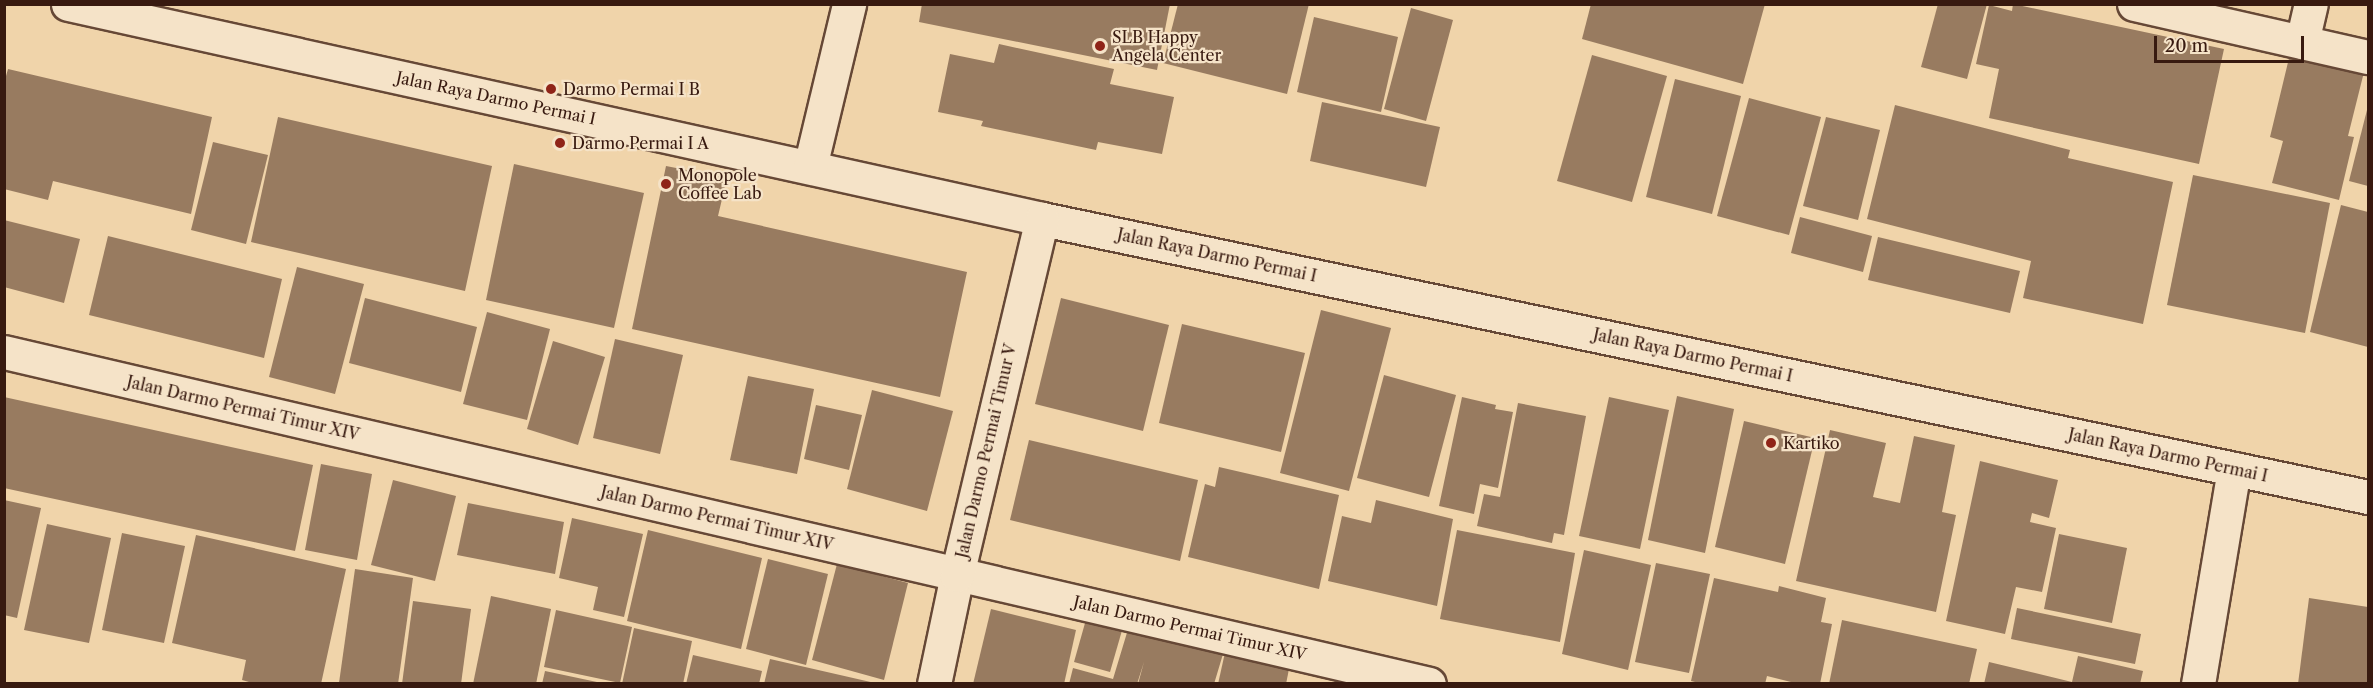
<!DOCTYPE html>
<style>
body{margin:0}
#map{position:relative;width:2373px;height:688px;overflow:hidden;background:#f0d4aa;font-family:"Libre Caslon Text",serif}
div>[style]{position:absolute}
.building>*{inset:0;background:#987b60}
.roads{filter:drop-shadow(2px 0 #664836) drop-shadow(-2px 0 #664836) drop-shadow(0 2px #664836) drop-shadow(0 -2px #664836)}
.minor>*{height:33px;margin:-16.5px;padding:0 16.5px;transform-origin:16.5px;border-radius:16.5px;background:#f5e3c8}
.dots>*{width:16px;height:16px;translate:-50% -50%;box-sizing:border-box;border:3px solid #f5e3c8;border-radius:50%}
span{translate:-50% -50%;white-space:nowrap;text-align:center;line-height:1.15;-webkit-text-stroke:4.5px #f5e3c8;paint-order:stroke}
.poi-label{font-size:16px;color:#381a10}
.left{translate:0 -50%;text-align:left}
.street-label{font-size:16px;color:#381a10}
.frame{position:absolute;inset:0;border:6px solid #381a10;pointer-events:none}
.scale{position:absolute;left:2154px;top:36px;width:150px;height:27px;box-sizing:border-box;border:3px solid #381a10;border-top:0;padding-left:8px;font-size:18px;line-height:21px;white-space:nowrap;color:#381a10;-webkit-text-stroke:4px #f5e3c8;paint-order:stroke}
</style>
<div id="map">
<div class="building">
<i style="clip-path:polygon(922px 4px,1170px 4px,1157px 70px,919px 22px)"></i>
<i style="clip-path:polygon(1178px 4px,1309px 4px,1287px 94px,1163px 63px)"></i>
<i style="clip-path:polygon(1591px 4px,1765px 4px,1743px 84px,1582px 39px)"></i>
<i style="clip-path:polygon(1938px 4px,1987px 4px,1967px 79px,1921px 67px)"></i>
<i style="clip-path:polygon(2013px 4px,2224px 49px,2199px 164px,1989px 118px,1999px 69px,1976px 64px,1989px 5px,2012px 11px)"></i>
<i style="clip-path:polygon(1411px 8px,1453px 20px,1426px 121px,1384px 109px)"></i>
<i style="clip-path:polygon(1314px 17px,1398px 37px,1381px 112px,1297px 92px)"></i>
<i style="clip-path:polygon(999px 44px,1114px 69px,1110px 84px,1174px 97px,1162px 154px,1098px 142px,1096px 150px,981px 126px,983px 121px,938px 112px,950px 54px,994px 63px)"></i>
<i style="clip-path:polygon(2290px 54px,2364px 72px,2348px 136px,2354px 137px,2339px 200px,2272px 183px,2283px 141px,2270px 137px)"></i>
<i style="clip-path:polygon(1592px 55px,1667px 76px,1632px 202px,1557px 181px)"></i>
<i style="clip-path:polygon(8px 69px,212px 117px,191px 214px,53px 181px,48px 200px,4px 189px,4px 83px)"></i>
<i style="clip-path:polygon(1675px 79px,1741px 96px,1712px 214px,1646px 197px)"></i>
<i style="clip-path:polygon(1749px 98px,1821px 117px,1789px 235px,1717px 216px)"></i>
<i style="clip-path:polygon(1322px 102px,1440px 127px,1426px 187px,1310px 161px)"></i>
<i style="clip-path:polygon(1895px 105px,2070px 150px,2068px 158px,2173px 182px,2143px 324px,2023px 298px,2031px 261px,1867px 219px)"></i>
<i style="clip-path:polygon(2368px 106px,2368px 186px,2349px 181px)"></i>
<i style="clip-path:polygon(278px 117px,492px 166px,465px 291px,251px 242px)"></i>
<i style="clip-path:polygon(1826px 117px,1880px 130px,1858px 220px,1803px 206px)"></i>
<i style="clip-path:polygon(213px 142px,268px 155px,246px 244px,191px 230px)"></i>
<i style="clip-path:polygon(514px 164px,644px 193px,614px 328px,486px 300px)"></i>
<i style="clip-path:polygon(666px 166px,727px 178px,718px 216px,967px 272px,940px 397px,632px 329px)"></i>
<i style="clip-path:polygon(2193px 175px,2330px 203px,2305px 333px,2167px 305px)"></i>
<i style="clip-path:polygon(2341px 205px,2368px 212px,2368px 347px,2310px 332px)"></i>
<i style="clip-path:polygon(1800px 217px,1872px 236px,1863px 272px,1791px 253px)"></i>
<i style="clip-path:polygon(4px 220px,80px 239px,64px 303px,4px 287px)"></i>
<i style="clip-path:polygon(108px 236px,282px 279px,264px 358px,89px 315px)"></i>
<i style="clip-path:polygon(1878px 237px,2020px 271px,2010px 313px,1868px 280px)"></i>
<i style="clip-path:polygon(297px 267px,364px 284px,335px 394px,269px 377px)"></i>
<i style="clip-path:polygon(365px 298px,477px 327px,461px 392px,349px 363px)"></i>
<i style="clip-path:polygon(1061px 298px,1169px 325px,1143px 431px,1035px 404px)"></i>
<i style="clip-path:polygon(1321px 310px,1391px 328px,1349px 491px,1280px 473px)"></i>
<i style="clip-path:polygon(487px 312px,550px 329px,527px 420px,463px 404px)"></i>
<i style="clip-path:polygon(1182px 324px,1305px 353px,1281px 452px,1159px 423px)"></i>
<i style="clip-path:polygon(615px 339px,683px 355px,660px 454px,593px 438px)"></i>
<i style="clip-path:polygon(553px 341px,605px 357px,578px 445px,527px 429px)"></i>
<i style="clip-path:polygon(1384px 375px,1456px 395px,1429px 497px,1357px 478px)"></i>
<i style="clip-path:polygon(748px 376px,814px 389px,797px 474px,730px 460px)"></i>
<i style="clip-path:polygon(872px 390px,953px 411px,927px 511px,847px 489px)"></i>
<i style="clip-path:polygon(1677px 396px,1734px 409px,1705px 553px,1648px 540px)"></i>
<i style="clip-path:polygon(4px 397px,313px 465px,295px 551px,4px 488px)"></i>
<i style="clip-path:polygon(1462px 397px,1496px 405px,1495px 409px,1513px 412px,1498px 488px,1480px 484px,1474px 514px,1439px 506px)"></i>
<i style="clip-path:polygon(1609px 397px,1669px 410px,1640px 549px,1579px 536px)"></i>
<i style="clip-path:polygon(1518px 403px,1586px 416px,1564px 535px,1554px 533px,1552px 543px,1477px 526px,1484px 494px,1500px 497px)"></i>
<i style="clip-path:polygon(816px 405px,862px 415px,849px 470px,804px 459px)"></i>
<i style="clip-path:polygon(1744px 421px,1815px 438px,1785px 564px,1715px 547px)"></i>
<i style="clip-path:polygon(1830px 430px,1886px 443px,1873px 497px,1900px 503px,1914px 436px,1955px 445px,1942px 512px,1956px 515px,1936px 612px,1796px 581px)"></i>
<i style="clip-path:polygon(1029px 440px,1198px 480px,1180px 561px,1010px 520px)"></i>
<i style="clip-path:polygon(1980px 461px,2058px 480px,2049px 518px,2032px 513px,2030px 522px,2056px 528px,2042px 592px,2016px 587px,2005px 634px,1946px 621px)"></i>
<i style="clip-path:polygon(321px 464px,372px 474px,357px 560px,305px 550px)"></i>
<i style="clip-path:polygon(1219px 467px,1339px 495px,1319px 589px,1188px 557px,1205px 484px,1215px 487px)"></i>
<i style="clip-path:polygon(393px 480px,456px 496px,435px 581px,371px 565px)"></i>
<i style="clip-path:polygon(4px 500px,41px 508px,17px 618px,4px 615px)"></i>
<i style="clip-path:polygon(1376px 500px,1453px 519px,1437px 606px,1328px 581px,1342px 516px,1371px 523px)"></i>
<i style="clip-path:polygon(468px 503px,564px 522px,555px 574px,457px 555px)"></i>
<i style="clip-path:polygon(572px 518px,643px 534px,624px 617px,593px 610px,598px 587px,559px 578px)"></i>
<i style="clip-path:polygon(47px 524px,111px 538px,89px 643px,24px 630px)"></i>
<i style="clip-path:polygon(648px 530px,762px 558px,741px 649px,627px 621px)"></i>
<i style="clip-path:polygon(1457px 530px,1575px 553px,1560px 642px,1440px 619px)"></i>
<i style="clip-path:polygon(122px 533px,185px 546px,164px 643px,102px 630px)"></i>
<i style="clip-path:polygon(2059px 534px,2127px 548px,2112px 623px,2044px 609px)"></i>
<i style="clip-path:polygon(196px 535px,346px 569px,321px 684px,256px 684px,242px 680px,246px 660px,172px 643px)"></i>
<i style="clip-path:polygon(1584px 550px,1651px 565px,1628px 670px,1562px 654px)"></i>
<i style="clip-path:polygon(768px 559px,828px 574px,806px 665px,746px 649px)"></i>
<i style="clip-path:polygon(1656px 563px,1710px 574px,1689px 673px,1635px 662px)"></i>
<i style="clip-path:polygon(837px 564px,908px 583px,884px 680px,812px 660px)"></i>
<i style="clip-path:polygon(355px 569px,413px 578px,398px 684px,339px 683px)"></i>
<i style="clip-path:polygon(1714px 578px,1778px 592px,1779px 586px,1826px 598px,1821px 622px,1832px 624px,1820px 684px,1799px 684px,1767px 676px,1765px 684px,1703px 684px,1691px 681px)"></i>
<i style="clip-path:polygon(491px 596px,551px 609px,536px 684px,473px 684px)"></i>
<i style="clip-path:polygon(2309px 598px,2368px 607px,2368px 684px,2298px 684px)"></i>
<i style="clip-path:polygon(413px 601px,471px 609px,461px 684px,402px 684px)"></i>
<i style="clip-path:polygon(2017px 608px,2141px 634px,2135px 664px,2011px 639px)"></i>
<i style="clip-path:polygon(991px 609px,1076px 630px,1064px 684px,973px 684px)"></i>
<i style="clip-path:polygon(556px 610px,632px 627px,620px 683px,544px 667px)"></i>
<i style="clip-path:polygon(1087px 616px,1123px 627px,1110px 672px,1074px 662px)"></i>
<i style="clip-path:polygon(1842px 620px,1977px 649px,1969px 684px,1829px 684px)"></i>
<i style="clip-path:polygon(1129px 626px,1223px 654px,1214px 684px,1138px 684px,1144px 662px,1137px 684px,1069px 684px,1073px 668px,1113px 679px)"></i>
<i style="clip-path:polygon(634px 628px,692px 641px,683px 684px,622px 684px)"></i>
<i style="clip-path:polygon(1228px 639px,1292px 654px,1286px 684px,1218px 684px)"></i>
<i style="clip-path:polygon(693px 655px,762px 671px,759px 684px,686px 684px)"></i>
<i style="clip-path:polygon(2078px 656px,2143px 671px,2140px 684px,1984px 684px,1989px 662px,2072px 682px)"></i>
<i style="clip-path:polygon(770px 659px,875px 683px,875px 684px,764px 684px)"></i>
<i style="clip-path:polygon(545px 671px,597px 682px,597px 684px,542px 684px)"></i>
</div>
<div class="roads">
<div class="minor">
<i style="left:68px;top:4px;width:997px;rotate:12.45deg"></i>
<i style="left:1042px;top:219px;width:1355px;rotate:11.84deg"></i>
<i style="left:2134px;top:4px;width:240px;rotate:12.8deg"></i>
<i style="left:2302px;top:42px;width:39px;rotate:-77deg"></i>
<i style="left:810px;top:167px;width:168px;rotate:-76.5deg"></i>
<i style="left:4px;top:352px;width:1463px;rotate:13.11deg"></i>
<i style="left:934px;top:684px;width:111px;rotate:-78.1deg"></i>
<i style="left:957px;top:575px;width:366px;rotate:-76.6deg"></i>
<i style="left:2198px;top:684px;width:218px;rotate:-80.5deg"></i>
</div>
</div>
<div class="dots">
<i style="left:1100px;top:46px;background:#8f2418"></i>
<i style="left:551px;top:89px;background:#8f2418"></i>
<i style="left:560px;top:143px;background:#8f2418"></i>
<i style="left:666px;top:184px;background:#8f2418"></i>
<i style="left:1771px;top:443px;background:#8f2418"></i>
</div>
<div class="poi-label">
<span class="left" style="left:1112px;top:46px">SLB Happy<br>Angela Center</span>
<span class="left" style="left:563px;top:89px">Darmo Permai I B</span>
<span class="left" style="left:572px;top:143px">Darmo Permai I A</span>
<span class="left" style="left:678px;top:184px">Monopole<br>Coffee Lab</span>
<span class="left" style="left:1783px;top:443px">Kartiko</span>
</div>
<div class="street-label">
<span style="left:496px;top:98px;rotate:12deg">Jalan Raya Darmo Permai I</span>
<span style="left:1217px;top:255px;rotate:12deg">Jalan Raya Darmo Permai I</span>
<span style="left:1693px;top:355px;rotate:12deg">Jalan Raya Darmo Permai I</span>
<span style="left:243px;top:408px;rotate:13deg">Jalan Darmo Permai Timur XIV</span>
<span style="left:986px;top:451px;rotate:-77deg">Jalan Darmo Permai Timur V</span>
<span style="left:2168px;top:455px;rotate:12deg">Jalan Raya Darmo Permai I</span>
<span style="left:717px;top:518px;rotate:13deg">Jalan Darmo Permai Timur XIV</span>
<span style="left:1190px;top:628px;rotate:13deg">Jalan Darmo Permai Timur XIV</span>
</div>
<div class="frame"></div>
<div class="scale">20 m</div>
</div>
